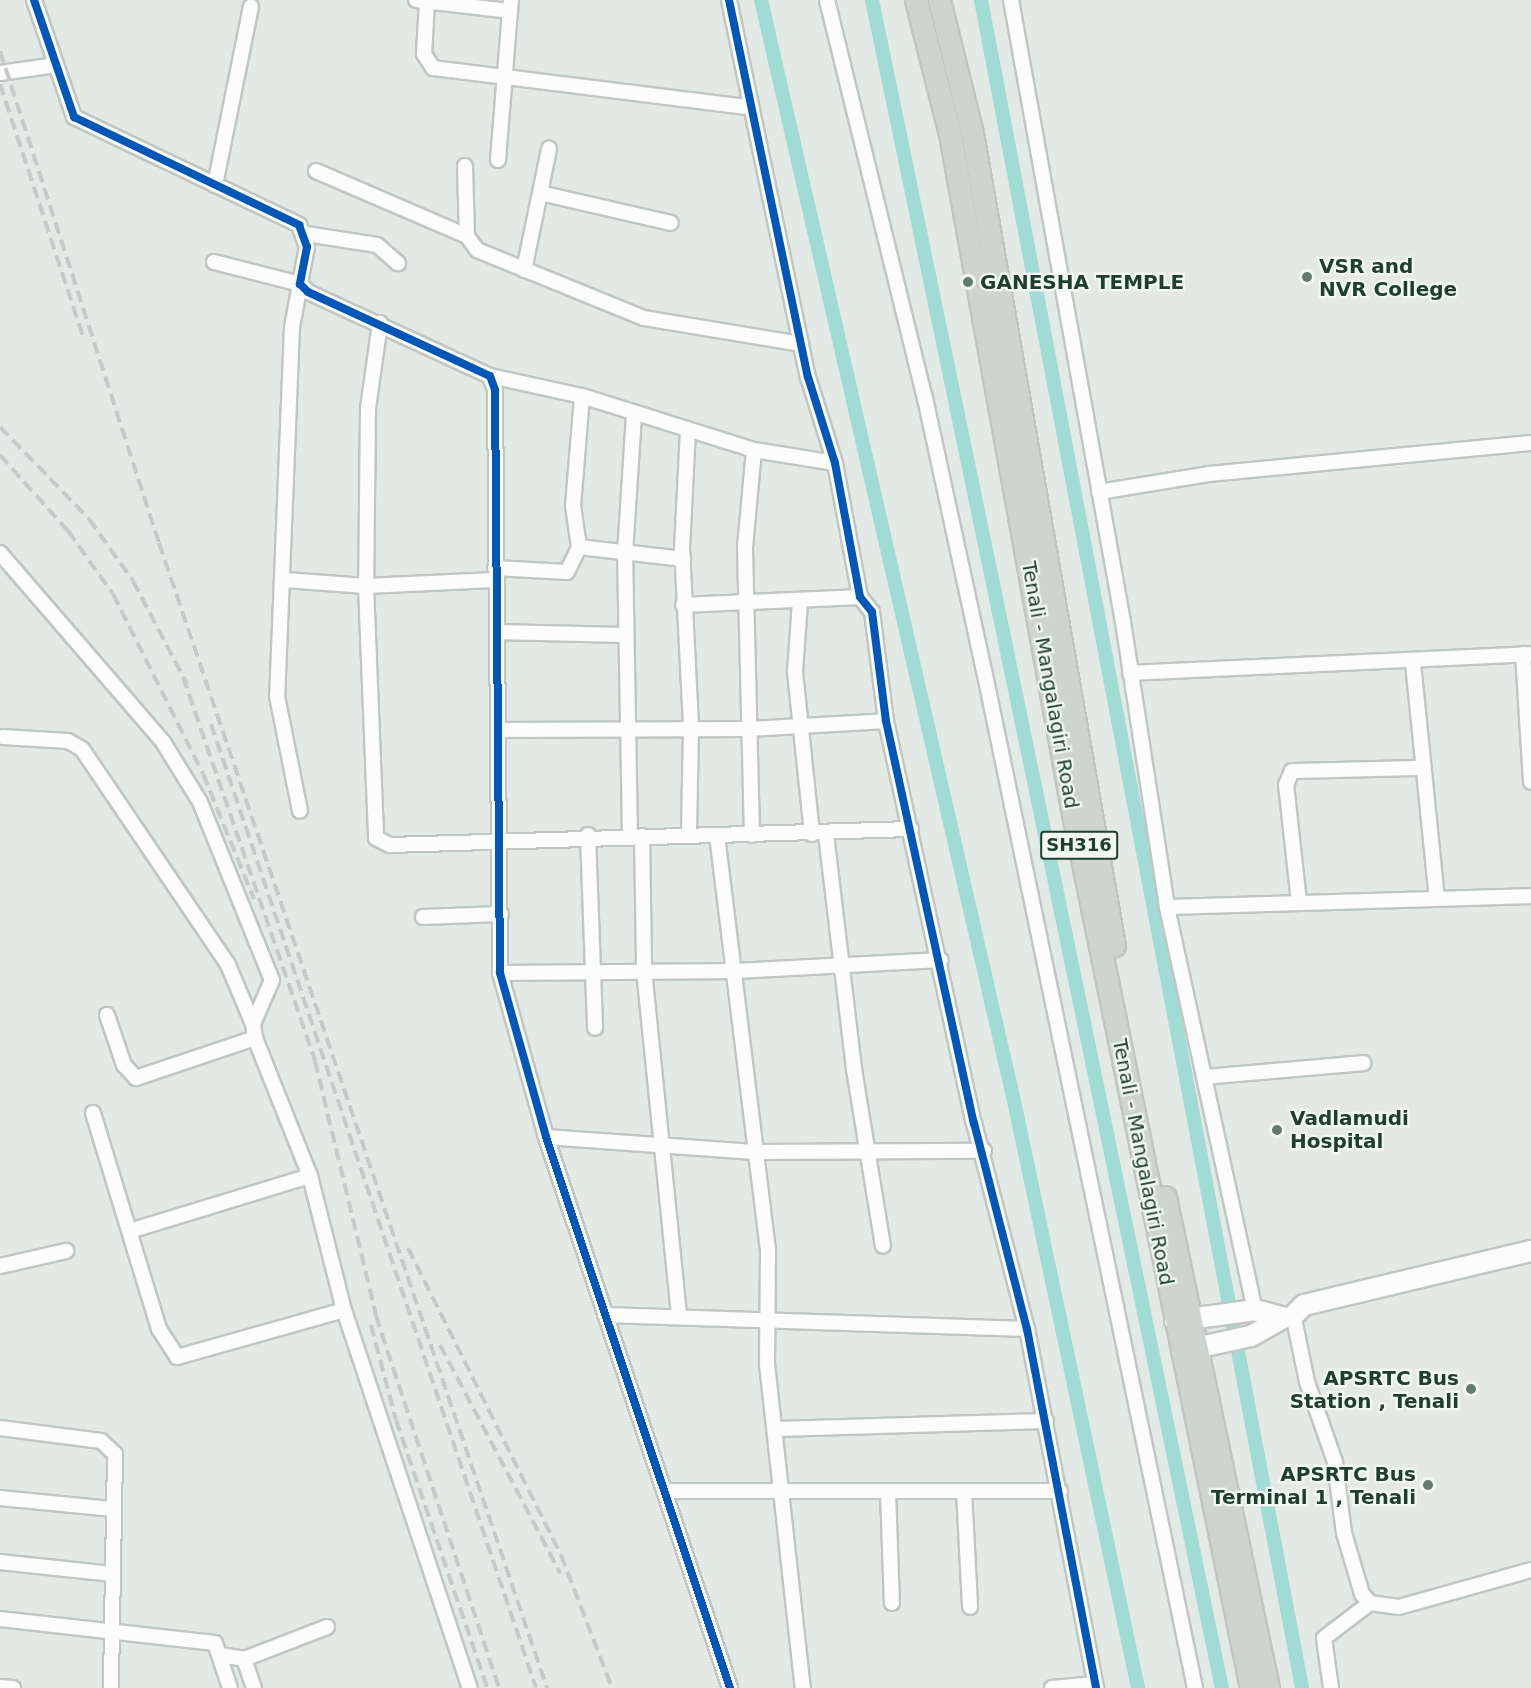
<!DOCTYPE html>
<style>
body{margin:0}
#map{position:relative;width:1531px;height:1688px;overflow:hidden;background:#e3e9e5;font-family:"DejaVu Sans",sans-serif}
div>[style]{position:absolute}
.canal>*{height:14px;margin:-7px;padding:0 7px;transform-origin:7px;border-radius:7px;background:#a1dbd6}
.roads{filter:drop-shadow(2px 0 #c0c6c2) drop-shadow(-2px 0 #c0c6c2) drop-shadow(0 2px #c0c6c2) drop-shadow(0 -2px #c0c6c2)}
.street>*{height:14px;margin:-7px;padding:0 7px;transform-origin:7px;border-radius:7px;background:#fbfcfb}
.secondary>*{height:20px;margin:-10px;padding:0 10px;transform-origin:10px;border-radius:10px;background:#fbfcfb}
.primary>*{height:21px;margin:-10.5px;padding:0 10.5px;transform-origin:10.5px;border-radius:10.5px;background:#cdd5d1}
.rail>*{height:4px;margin-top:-2px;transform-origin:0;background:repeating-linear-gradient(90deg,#c6cac8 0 12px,transparent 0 18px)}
.cycleway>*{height:8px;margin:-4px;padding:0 4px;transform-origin:4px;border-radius:4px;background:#0057b8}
.dots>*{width:16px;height:16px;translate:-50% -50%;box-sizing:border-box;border:3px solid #f1f8f3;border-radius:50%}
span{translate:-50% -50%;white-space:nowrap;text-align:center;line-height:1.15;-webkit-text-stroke:4.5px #f1f8f3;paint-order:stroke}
.shield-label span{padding:2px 4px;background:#f1f8f3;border:2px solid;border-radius:4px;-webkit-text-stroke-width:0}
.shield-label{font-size:18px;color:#203e2f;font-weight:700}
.poi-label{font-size:20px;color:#203e2f;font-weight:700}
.left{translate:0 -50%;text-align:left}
.right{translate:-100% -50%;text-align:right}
.street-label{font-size:20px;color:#203e2f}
</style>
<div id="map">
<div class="canal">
<i style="left:761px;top:0;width:1130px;rotate:77.06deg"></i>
<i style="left:1014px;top:1101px;width:600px;rotate:78.07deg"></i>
<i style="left:872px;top:0;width:1724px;rotate:78.29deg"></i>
<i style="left:981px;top:0;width:1718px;rotate:79.23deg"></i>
</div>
<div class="roads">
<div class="street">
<i style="left:34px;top:0;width:124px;rotate:71.1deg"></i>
<i style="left:74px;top:117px;width:250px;rotate:25.6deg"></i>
<i style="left:299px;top:225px;width:23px;rotate:70deg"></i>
<i style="left:307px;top:247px;width:38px;rotate:101deg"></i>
<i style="left:300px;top:284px;width:11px;rotate:45deg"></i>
<i style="left:308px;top:292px;width:200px;rotate:24.8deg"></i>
<i style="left:490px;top:376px;width:15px;rotate:70deg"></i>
<i style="left:495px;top:390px;width:583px;rotate:89.51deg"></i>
<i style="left:500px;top:973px;width:170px;rotate:74.3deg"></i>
<i style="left:546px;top:1137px;width:581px;rotate:71.53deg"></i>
<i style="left:416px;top:0;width:95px;rotate:6.7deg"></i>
<i style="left:729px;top:0;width:385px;rotate:78.2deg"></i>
<i style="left:808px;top:377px;width:90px;rotate:72.6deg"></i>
<i style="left:835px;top:463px;width:136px;rotate:79.4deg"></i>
<i style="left:860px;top:597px;width:19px;rotate:51deg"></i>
<i style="left:872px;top:612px;width:110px;rotate:82.7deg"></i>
<i style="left:886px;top:721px;width:412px;rotate:77.7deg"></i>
<i style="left:974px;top:1123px;width:213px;rotate:75.6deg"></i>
<i style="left:1027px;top:1329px;width:366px;rotate:79.1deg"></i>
<i style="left:827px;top:0;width:410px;rotate:76.2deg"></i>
<i style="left:925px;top:398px;width:278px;rotate:77.8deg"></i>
<i style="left:984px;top:670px;width:1040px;rotate:78.29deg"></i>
<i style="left:1011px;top:0;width:632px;rotate:79.79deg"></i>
<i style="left:1123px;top:622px;width:288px;rotate:81.2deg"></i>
<i style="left:1167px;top:907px;width:412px;rotate:77.7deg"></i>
<i style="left:427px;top:2px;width:52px;rotate:93.3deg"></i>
<i style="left:424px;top:54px;width:17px;rotate:57deg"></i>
<i style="left:433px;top:68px;width:321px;rotate:7.1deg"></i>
<i style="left:0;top:73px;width:57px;rotate:-8.1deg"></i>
<i style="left:498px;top:160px;width:161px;rotate:-85.4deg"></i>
<i style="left:465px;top:166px;width:70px;rotate:88.4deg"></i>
<i style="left:467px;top:236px;width:17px;rotate:54deg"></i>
<i style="left:477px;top:250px;width:180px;rotate:22.2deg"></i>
<i style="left:644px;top:318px;width:159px;rotate:9.4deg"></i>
<i style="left:316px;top:171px;width:164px;rotate:23.3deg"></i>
<i style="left:215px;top:185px;width:182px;rotate:-78.6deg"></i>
<i style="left:540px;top:193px;width:134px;rotate:12.9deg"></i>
<i style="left:306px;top:234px;width:72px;rotate:8.8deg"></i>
<i style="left:377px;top:245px;width:28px;rotate:41deg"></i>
<i style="left:214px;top:262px;width:89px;rotate:14.3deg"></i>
<i style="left:300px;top:284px;width:44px;rotate:100.5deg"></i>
<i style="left:292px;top:327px;width:369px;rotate:92.3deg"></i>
<i style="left:277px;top:696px;width:117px;rotate:78.7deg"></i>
<i style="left:524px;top:270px;width:124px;rotate:-78.3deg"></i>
<i style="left:380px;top:323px;width:86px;rotate:98deg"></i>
<i style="left:368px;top:408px;width:178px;rotate:90.6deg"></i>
<i style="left:366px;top:586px;width:252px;rotate:87.7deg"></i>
<i style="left:376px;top:838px;width:16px;rotate:27deg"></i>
<i style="left:390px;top:845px;width:521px;rotate:-1.76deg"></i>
<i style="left:490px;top:376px;width:94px;rotate:12.3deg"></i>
<i style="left:582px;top:396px;width:180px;rotate:17.4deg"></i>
<i style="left:754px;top:450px;width:82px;rotate:9.1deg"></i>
<i style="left:688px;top:430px;width:118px;rotate:92.9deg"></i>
<i style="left:682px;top:548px;width:180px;rotate:87.1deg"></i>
<i style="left:691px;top:728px;width:107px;rotate:91.1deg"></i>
<i style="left:1099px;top:492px;width:111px;rotate:-9.3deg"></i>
<i style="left:1209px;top:474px;width:323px;rotate:-5.5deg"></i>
<i style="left:579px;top:547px;width:41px;rotate:-98.3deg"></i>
<i style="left:573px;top:506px;width:110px;rotate:-85.3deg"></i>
<i style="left:0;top:553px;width:250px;rotate:49.2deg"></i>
<i style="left:163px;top:742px;width:70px;rotate:58.3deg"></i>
<i style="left:200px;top:802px;width:192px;rotate:68deg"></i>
<i style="left:272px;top:980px;width:48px;rotate:113.4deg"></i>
<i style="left:253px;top:1024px;width:14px;rotate:82deg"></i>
<i style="left:495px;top:568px;width:72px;rotate:3.2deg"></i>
<i style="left:567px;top:572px;width:28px;rotate:-64deg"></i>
<i style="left:579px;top:547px;width:105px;rotate:6.6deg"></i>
<i style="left:285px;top:580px;width:81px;rotate:4.2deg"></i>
<i style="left:366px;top:586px;width:128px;rotate:-2.7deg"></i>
<i style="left:800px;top:602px;width:70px;rotate:94.1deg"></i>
<i style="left:795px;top:672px;width:163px;rotate:84deg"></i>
<i style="left:683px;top:605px;width:177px;rotate:-2.6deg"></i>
<i style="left:497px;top:632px;width:128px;rotate:1.3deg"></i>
<i style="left:1523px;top:654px;width:128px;rotate:86.4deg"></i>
<i style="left:1413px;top:663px;width:236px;rotate:84.2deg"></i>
<i style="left:1130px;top:673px;width:401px;rotate:-2.7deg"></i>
<i style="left:498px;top:730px;width:251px;rotate:-0.2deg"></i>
<i style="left:749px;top:729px;width:137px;rotate:-3.3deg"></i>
<i style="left:3px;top:737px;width:65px;rotate:3.5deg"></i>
<i style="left:68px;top:741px;width:16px;rotate:30deg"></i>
<i style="left:82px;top:749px;width:261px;rotate:55.9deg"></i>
<i style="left:228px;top:965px;width:64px;rotate:67deg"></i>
<i style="left:826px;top:834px;width:237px;rotate:83.2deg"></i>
<i style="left:854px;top:1069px;width:179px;rotate:80.7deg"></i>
<i style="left:588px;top:835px;width:193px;rotate:87.9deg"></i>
<i style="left:630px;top:835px;width:281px;rotate:-91deg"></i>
<i style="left:625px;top:554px;width:140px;rotate:-86.3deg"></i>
<i style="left:717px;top:835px;width:419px;rotate:83deg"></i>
<i style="left:768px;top:1251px;width:113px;rotate:90.5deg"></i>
<i style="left:767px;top:1364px;width:326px;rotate:83.7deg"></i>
<i style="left:752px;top:835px;width:288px;rotate:-91.4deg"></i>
<i style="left:745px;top:547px;width:97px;rotate:-84.7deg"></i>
<i style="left:642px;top:836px;width:134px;rotate:89.1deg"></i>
<i style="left:644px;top:970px;width:347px;rotate:84.2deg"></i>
<i style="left:1299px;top:902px;width:118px;rotate:-96.3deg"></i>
<i style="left:1286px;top:785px;width:15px;rotate:-67deg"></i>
<i style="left:1292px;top:771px;width:127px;rotate:-1.4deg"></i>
<i style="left:1167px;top:907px;width:364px;rotate:-1.7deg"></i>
<i style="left:423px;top:917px;width:78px;rotate:-2.2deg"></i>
<i style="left:500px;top:973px;width:236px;rotate:-0.5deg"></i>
<i style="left:736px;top:971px;width:205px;rotate:-3.1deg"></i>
<i style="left:107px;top:1015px;width:53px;rotate:71.2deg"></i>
<i style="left:124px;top:1065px;width:18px;rotate:47deg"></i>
<i style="left:136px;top:1078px;width:126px;rotate:-18.6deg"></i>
<i style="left:255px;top:1038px;width:149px;rotate:68.3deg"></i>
<i style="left:310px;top:1176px;width:138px;rotate:75.8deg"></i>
<i style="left:344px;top:1310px;width:398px;rotate:71.6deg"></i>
<i style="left:1204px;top:1077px;width:160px;rotate:-5deg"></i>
<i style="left:93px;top:1113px;width:226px;rotate:73deg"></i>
<i style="left:159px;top:1329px;width:33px;rotate:57deg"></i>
<i style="left:177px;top:1357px;width:173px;rotate:-15.7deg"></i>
<i style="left:546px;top:1137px;width:212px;rotate:4.1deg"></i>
<i style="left:757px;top:1152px;width:227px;rotate:-0.3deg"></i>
<i style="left:133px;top:1230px;width:185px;rotate:-17deg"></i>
<i style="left:0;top:1266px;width:68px;rotate:-12.8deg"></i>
<i style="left:605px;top:1315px;width:422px;rotate:1.9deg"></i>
<i style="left:1284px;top:1318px;width:10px;rotate:6deg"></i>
<i style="left:1294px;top:1319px;width:64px;rotate:78.3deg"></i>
<i style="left:1307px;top:1382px;width:85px;rotate:70.7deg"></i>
<i style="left:1335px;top:1462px;width:72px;rotate:82.8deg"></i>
<i style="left:1344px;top:1533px;width:64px;rotate:73.6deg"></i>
<i style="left:1362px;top:1594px;width:12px;rotate:48deg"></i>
<i style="left:1370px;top:1603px;width:29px;rotate:8deg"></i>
<i style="left:1399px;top:1607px;width:137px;rotate:-15.7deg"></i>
<i style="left:0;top:1428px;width:102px;rotate:7.3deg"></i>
<i style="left:101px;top:1441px;width:19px;rotate:43deg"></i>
<i style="left:115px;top:1454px;width:234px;rotate:91deg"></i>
<i style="left:775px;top:1429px;width:271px;rotate:-1.7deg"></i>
<i style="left:664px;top:1491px;width:396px"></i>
<i style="left:888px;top:1491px;width:112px;rotate:88deg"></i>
<i style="left:964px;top:1491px;width:116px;rotate:87deg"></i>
<i style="left:0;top:1498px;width:114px;rotate:5.6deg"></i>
<i style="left:0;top:1562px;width:113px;rotate:6.1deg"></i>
<i style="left:0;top:1619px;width:216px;rotate:6.4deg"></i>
<i style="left:215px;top:1643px;width:47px;rotate:71.6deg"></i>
<i style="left:220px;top:1655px;width:24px;rotate:9deg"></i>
<i style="left:244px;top:1659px;width:89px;rotate:-21.1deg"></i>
<i style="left:244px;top:1659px;width:31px;rotate:71deg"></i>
<i style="left:0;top:1687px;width:13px;rotate:4deg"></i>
<i style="left:1052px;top:1688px;width:43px;rotate:-5.3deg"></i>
<i style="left:1331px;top:1688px;width:50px;rotate:-98deg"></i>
<i style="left:1324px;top:1638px;width:58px;rotate:-37.3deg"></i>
</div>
<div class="secondary">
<i style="left:1292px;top:1317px;width:17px;rotate:-45deg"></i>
<i style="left:1304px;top:1305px;width:233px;rotate:-13.4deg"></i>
<i style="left:1175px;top:1321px;width:81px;rotate:-7.8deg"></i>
<i style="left:1255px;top:1310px;width:30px;rotate:15deg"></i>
<i style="left:1182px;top:1351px;width:71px;rotate:-12.3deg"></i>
<i style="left:1251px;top:1336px;width:38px;rotate:-29deg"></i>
</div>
<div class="primary">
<i style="left:916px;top:0;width:138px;rotate:75.8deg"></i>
<i style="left:950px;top:134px;width:681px;rotate:79.76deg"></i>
<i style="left:1071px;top:804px;width:902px;rotate:78.49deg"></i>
<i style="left:939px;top:0;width:137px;rotate:76.1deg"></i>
<i style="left:972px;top:133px;width:825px;rotate:80.09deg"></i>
<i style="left:1165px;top:1197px;width:502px;rotate:78.15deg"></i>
</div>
</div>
<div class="rail">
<i style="left:0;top:51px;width:517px;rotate:72.09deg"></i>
<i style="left:159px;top:543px;width:1209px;rotate:71.28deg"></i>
<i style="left:0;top:84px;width:266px;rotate:71.8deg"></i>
<i style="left:0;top:427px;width:128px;rotate:45.9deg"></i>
<i style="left:89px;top:519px;width:76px;rotate:54.6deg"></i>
<i style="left:133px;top:581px;width:116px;rotate:62.3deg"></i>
<i style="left:0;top:455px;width:102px;rotate:48.2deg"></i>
<i style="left:68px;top:531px;width:77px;rotate:54.5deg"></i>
<i style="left:113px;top:594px;width:201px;rotate:63.4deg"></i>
<i style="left:203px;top:774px;width:135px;rotate:67.8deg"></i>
<i style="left:183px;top:677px;width:406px;rotate:71deg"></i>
<i style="left:315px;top:1061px;width:262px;rotate:76.5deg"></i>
<i style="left:376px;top:1316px;width:392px;rotate:71.7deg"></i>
<i style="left:211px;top:724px;width:1017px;rotate:71.37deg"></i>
<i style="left:408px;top:1248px;width:343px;rotate:63.5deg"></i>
<i style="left:561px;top:1555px;width:142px;rotate:69deg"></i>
<i style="left:371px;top:1325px;width:98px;rotate:75.3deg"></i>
<i style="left:396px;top:1420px;width:283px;rotate:71.2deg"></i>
<i style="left:440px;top:1345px;width:258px;rotate:62.2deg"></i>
</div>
<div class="cycleway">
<i style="left:34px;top:0;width:124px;rotate:71.1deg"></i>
<i style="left:74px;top:117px;width:250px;rotate:25.6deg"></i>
<i style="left:299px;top:225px;width:23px;rotate:70deg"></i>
<i style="left:307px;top:247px;width:38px;rotate:101deg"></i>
<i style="left:300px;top:284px;width:11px;rotate:45deg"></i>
<i style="left:308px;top:292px;width:200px;rotate:24.8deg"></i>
<i style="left:490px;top:376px;width:15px;rotate:70deg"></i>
<i style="left:495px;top:390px;width:583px;rotate:89.51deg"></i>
<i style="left:500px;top:973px;width:170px;rotate:74.3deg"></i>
<i style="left:546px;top:1137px;width:581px;rotate:71.53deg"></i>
<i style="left:729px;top:0;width:385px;rotate:78.2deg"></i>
<i style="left:808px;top:377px;width:90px;rotate:72.6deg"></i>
<i style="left:835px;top:463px;width:136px;rotate:79.4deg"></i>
<i style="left:860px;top:597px;width:19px;rotate:51deg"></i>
<i style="left:872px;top:612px;width:110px;rotate:82.7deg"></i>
<i style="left:886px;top:721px;width:412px;rotate:77.7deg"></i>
<i style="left:974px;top:1123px;width:213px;rotate:75.6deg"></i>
<i style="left:1027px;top:1329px;width:366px;rotate:79.1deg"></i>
</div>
<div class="dots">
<i style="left:1307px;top:277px;background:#647a6f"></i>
<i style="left:968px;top:282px;background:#647a6f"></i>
<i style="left:1277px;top:1130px;background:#647a6f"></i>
<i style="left:1471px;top:1389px;background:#647a6f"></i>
<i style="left:1428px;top:1485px;background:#647a6f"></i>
</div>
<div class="shield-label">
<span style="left:1079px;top:845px">SH316</span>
</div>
<div class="poi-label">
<span class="left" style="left:1319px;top:278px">VSR and<br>NVR College</span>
<span class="left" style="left:980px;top:282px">GANESHA TEMPLE</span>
<span class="left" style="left:1290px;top:1130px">Vadlamudi<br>Hospital</span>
<span class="right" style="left:1459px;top:1390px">APSRTC Bus<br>Station , Tenali</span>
<span class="right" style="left:1416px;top:1486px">APSRTC Bus<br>Terminal 1 , Tenali</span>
</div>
<div class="street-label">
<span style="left:1050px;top:685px;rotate:80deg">Tenali - Mangalagiri Road</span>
<span style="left:1143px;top:1162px;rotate:79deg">Tenali - Mangalagiri Road</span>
</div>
</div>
